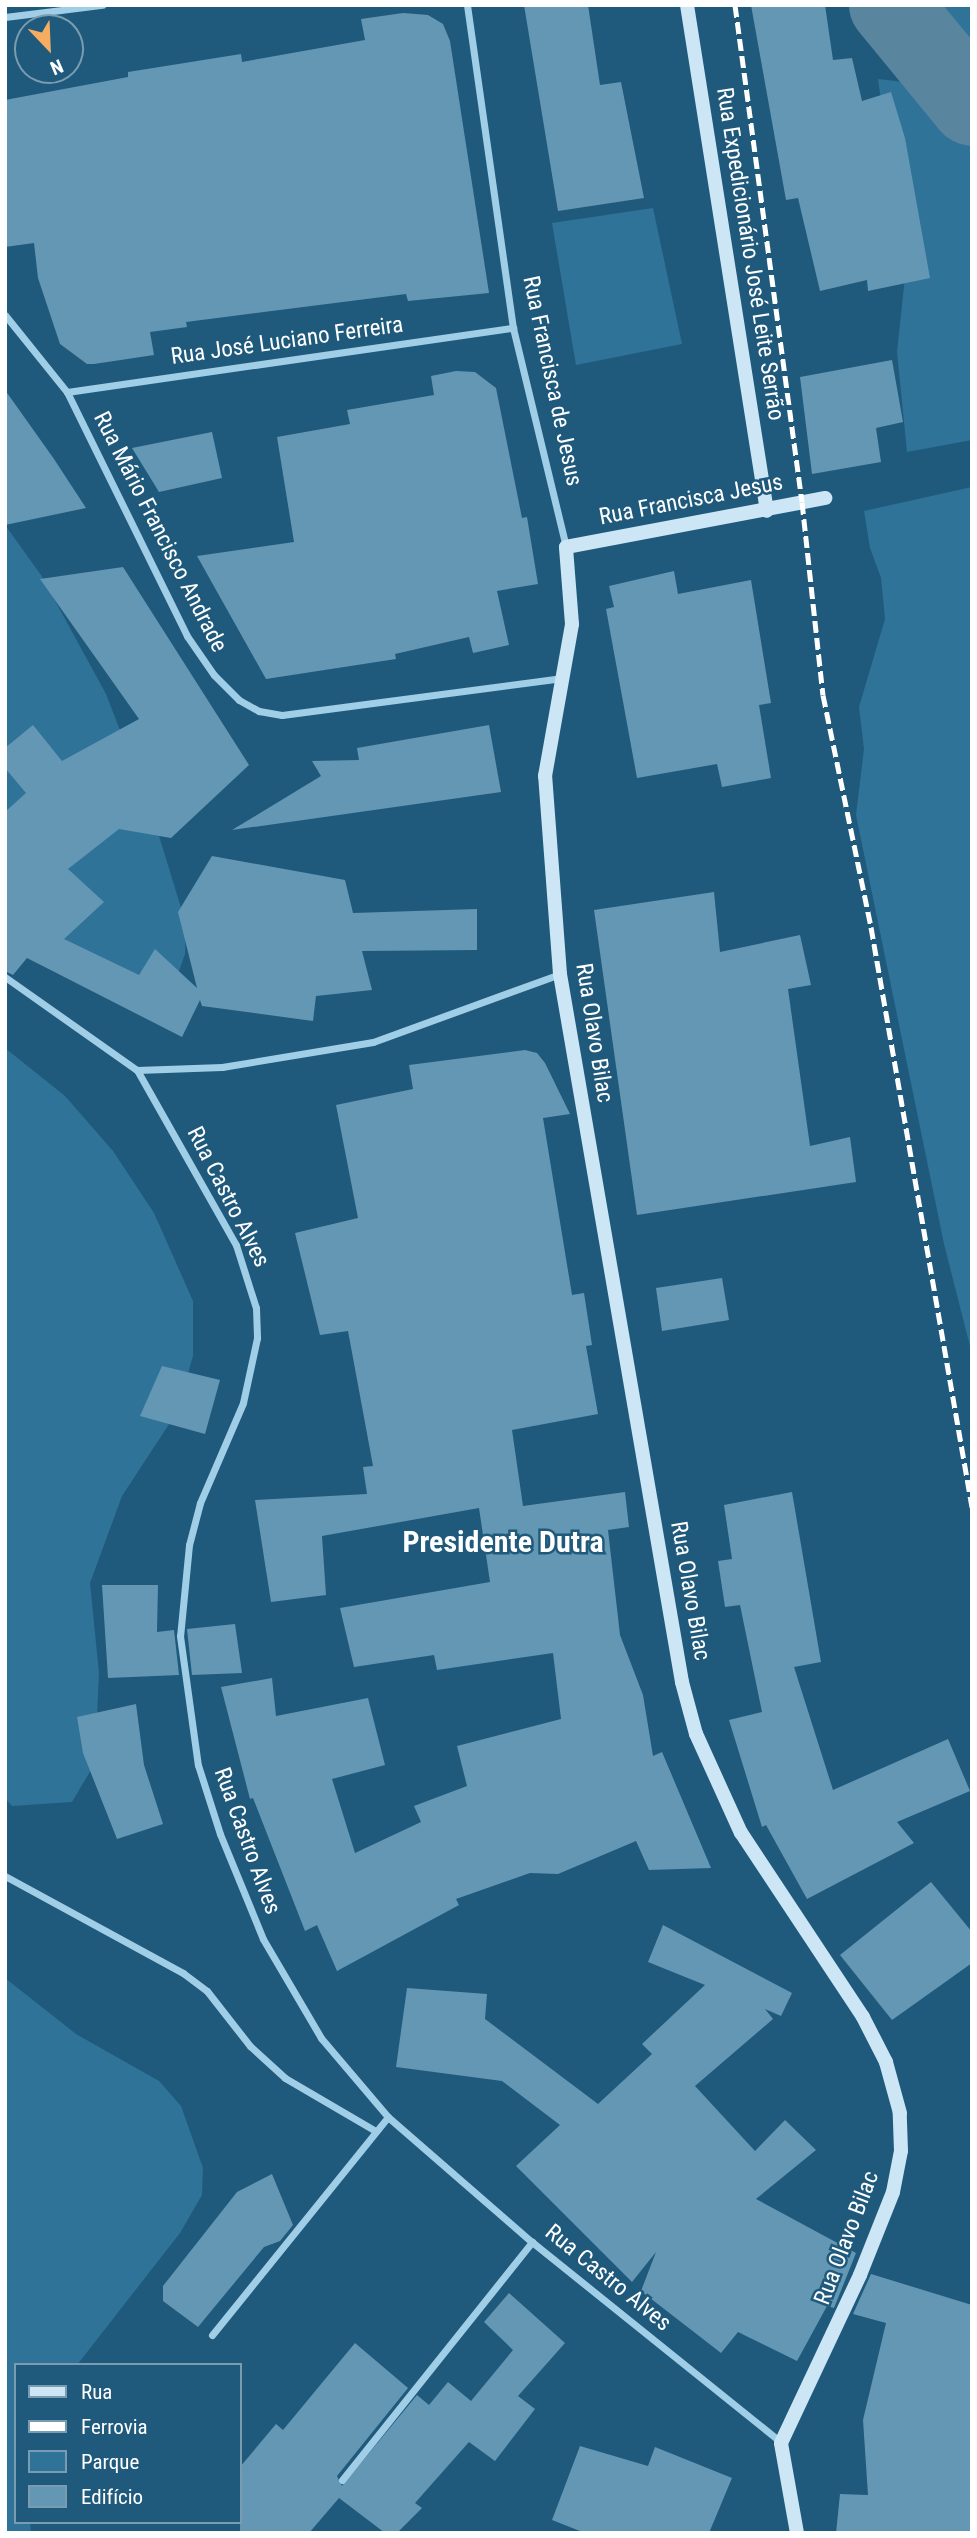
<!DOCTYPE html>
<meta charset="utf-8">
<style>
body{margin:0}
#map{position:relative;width:977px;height:2538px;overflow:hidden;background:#1f5a7c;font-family:"Roboto Condensed",sans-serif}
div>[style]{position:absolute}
.green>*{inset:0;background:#2f7399}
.river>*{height:82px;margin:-41px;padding:0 41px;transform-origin:41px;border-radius:41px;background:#5a859f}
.building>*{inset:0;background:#6497b4}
.street>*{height:7px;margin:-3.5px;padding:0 3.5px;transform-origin:3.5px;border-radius:3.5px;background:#a1cee7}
.secondary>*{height:14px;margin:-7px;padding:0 7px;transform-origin:7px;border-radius:7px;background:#cce6f6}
.rail>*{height:5px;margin-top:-2.5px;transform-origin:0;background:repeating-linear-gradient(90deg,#fff 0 12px,transparent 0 17px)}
span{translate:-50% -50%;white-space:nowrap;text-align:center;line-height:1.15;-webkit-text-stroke:5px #1f5a7c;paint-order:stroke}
.street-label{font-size:23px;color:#fff}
.district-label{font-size:30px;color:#fff;font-weight:700}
.frame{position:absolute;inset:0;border:7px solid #fff;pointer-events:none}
.legend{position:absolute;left:14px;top:2363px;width:228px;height:161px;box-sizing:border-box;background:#1f5a7c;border:2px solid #799cb0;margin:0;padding:9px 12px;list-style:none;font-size:21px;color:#fff}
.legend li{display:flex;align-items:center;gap:14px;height:35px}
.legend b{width:35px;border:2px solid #799cb0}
.north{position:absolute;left:14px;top:14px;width:70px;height:70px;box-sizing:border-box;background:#1f5a7c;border:2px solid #799cb0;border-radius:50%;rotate:157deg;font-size:19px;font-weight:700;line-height:28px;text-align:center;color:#fff}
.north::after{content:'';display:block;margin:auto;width:24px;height:32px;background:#f5ae61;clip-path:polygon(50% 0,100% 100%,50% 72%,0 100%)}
</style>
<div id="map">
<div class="green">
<i style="clip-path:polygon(906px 5px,972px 5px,972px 72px,926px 29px)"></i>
<i style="clip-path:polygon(859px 11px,924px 63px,972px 116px,972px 440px,907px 452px,897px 352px,905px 277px,878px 79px,904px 82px)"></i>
<i style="clip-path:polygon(653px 208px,682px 344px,576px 365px,552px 223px)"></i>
<i style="clip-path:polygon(972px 487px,972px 1354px,944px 1244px,856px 815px,864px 749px,859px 707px,885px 619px,881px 578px,870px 548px,864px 511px)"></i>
<i style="clip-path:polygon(5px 525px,41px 575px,106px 694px,152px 813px,186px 924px,185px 954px,177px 977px,88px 977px,5px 849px)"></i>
<i style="clip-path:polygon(5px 1048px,65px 1096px,113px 1151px,154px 1213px,193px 1301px,193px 1356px,177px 1412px,122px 1496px,90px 1583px,99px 1673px,95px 1763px,72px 1802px,12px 1806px,5px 1798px)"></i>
<i style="clip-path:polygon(5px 1978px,76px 2034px,159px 2081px,181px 2106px,203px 2168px,202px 2195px,180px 2233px,77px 2365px,16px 2365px,16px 2522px,30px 2522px,31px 2533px,5px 2533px)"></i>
</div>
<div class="river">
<i style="left:890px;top:5px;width:129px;rotate:50.6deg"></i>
</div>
<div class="building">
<i style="clip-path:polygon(524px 5px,588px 5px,600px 85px,621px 82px,644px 198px,558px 211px)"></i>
<i style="clip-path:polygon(751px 5px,825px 5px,833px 60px,852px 58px,862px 101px,891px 92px,905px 138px,930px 278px,868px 291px,867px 280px,820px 291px,798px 198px,786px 200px)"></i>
<i style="clip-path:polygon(403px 13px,428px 15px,443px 24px,450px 41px,489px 293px,408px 301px,406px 294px,186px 322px,187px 327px,150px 332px,154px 355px,94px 364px,87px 364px,60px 344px,38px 278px,34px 243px,5px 247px,5px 100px,128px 77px,128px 72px,241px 54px,242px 62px,365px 40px,361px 19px)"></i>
<i style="clip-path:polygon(892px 360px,903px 422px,876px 428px,881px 462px,812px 474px,800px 377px)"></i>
<i style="clip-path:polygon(456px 371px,475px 372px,496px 388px,522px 518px,527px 517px,538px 584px,497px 591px,509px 645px,473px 653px,469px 637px,395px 654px,396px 659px,266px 679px,197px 556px,294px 542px,277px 437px,350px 424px,347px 410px,434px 395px,431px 376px)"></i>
<i style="clip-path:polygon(5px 390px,54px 459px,86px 508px,5px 525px)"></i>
<i style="clip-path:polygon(212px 432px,222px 478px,159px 492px,132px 448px)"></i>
<i style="clip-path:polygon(123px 567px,249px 765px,171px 838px,119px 829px,68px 869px,104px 902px,64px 939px,139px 975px,155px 949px,197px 988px,178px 912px,212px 856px,345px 880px,353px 913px,477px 909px,477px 950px,362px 951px,372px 990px,316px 996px,313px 1021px,202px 1006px,200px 1000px,182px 1037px,27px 958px,13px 975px,5px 971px,5px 812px,26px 793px,5px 768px,5px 748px,33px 725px,62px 761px,139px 719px,40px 579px)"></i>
<i style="clip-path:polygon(674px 571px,678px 594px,751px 580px,771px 703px,759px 705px,771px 778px,722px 787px,717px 764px,637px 778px,606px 609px,614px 607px,609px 586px)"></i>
<i style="clip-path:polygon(489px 725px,501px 792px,232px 830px,321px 776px,312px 761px,359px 760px,357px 748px)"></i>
<i style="clip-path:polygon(714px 892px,720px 952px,800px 935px,811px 985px,788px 989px,810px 1146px,850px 1137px,856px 1182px,637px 1215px,594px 910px)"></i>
<i style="clip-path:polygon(525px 1050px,537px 1053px,545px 1063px,570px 1114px,543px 1118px,572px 1295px,584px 1293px,592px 1345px,586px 1346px,598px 1414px,512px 1430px,523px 1506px,625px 1492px,629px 1527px,608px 1530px,620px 1635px,643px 1695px,653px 1756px,662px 1752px,711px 1868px,649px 1870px,636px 1841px,558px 1874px,530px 1873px,456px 1899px,459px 1905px,337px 1971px,317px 1925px,305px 1931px,253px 1798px,250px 1799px,221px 1687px,272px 1678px,276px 1716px,368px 1698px,385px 1765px,332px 1779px,355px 1853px,421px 1822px,414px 1806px,467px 1786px,457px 1746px,561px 1719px,553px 1653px,437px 1670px,434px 1655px,354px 1667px,340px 1608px,490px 1582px,479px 1508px,322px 1536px,326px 1595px,271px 1602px,255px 1500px,367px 1494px,363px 1467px,373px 1466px,348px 1331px,320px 1335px,295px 1233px,358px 1218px,336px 1105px,413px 1089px,409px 1065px)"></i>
<i style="clip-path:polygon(722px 1278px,729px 1320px,662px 1331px,656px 1288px)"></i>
<i style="clip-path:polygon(162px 1366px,220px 1380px,205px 1434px,140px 1416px)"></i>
<i style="clip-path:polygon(792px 1492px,821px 1662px,794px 1667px,833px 1790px,948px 1739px,970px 1791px,897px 1822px,914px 1843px,807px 1899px,766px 1825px,762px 1827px,729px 1720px,762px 1712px,740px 1605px,725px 1607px,718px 1561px,732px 1559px,724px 1505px)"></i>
<i style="clip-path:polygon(102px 1585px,158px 1585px,157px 1632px,174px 1630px,179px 1675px,108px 1678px)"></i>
<i style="clip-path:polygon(235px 1624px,242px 1673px,192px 1675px,187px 1629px)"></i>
<i style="clip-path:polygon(136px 1704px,144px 1765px,163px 1824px,117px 1839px,83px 1753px,77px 1717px)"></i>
<i style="clip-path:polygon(931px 1882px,972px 1932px,972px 1963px,892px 2020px,840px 1955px)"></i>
<i style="clip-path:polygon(663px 1925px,792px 1993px,781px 2016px,765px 2009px,773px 2019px,695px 2086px,755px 2151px,785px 2120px,816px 2150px,756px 2199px,856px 2253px,834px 2308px,827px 2306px,797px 2361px,738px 2332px,721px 2353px,641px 2291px,656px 2252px,632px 2282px,516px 2166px,560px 2125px,502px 2081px,396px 2067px,407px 1988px,487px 1994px,485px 2019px,598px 2104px,652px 2054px,642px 2044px,705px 1985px,648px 1962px)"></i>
<i style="clip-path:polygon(272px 2174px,293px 2225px,280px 2241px,264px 2247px,198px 2327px,163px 2301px,163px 2286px,237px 2192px)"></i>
<i style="clip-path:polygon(871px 2274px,972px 2305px,972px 2533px,836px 2533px,840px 2494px,868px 2495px,863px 2420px,886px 2323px,853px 2314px)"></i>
<i style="clip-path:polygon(509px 2293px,565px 2343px,518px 2396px,535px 2409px,495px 2461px,469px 2442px,415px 2503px,422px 2508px,397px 2533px,385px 2533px,339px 2498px,309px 2533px,240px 2533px,240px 2467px,276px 2424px,283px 2430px,355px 2343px,408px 2388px,337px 2476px,342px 2486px,417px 2395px,429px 2405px,448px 2382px,471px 2401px,513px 2350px,484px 2322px)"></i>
<i style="clip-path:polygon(580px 2446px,648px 2466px,655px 2447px,732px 2478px,709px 2533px,585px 2533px,552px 2520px)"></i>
</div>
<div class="street">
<i style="left:467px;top:5px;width:326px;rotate:81.9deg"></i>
<i style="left:513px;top:328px;width:225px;rotate:76.4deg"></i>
<i style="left:5px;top:17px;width:98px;rotate:-7.1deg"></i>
<i style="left:5px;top:315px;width:99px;rotate:51.2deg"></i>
<i style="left:67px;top:392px;width:272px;rotate:63.8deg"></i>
<i style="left:187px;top:636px;width:47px;rotate:55.3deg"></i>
<i style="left:214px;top:675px;width:35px;rotate:45deg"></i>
<i style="left:239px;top:700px;width:23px;rotate:29deg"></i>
<i style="left:259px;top:711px;width:23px;rotate:10deg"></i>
<i style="left:282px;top:715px;width:283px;rotate:-7.5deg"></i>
<i style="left:67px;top:392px;width:451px;rotate:-8.2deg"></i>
<i style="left:5px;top:977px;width:161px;rotate:35.2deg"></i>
<i style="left:137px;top:1070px;width:85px;rotate:-2deg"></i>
<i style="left:222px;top:1067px;width:153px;rotate:-9.4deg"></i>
<i style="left:373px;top:1042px;width:199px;rotate:-20deg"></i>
<i style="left:137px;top:1070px;width:201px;rotate:60.5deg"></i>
<i style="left:236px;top:1245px;width:66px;rotate:72.4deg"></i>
<i style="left:256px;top:1308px;width:30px;rotate:88deg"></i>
<i style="left:257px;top:1338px;width:66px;rotate:102.2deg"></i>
<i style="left:243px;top:1403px;width:109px;rotate:113.3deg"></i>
<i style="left:200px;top:1503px;width:43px;rotate:104.7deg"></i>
<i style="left:189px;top:1545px;width:91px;rotate:95.6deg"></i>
<i style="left:180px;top:1636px;width:130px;rotate:82.1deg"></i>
<i style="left:198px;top:1765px;width:72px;rotate:72.3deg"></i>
<i style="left:220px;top:1834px;width:113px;rotate:67.7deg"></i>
<i style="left:263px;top:1939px;width:115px;rotate:59.6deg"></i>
<i style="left:321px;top:2038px;width:104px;rotate:49.7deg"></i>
<i style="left:388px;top:2117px;width:191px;rotate:41deg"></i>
<i style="left:532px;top:2242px;width:319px;rotate:38.8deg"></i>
<i style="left:5px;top:1876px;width:203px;rotate:28.6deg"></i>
<i style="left:183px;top:1973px;width:30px;rotate:37deg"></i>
<i style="left:207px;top:1991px;width:70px;rotate:52deg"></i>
<i style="left:250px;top:2046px;width:47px;rotate:42.4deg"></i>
<i style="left:285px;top:2078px;width:103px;rotate:30.3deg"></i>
<i style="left:212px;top:2335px;width:280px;rotate:-51.1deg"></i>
<i style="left:342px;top:2480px;width:305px;rotate:-51.4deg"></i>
</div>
<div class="secondary">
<i style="left:687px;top:5px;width:512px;rotate:81.02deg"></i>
<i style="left:797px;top:2533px;width:91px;rotate:-100.1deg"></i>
<i style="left:781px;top:2443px;width:186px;rotate:-64.8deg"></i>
<i style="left:860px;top:2275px;width:89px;rotate:-68.3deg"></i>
<i style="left:893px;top:2192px;width:42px;rotate:-79deg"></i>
<i style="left:901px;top:2151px;width:38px;rotate:-92deg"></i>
<i style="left:900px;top:2113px;width:53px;rotate:-105.4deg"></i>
<i style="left:886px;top:2062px;width:51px;rotate:-117.1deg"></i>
<i style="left:863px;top:2017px;width:221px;rotate:-123.5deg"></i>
<i style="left:741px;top:1833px;width:109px;rotate:-114.4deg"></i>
<i style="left:696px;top:1734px;width:54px;rotate:-105.1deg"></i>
<i style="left:682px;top:1682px;width:718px;rotate:-99.78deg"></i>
<i style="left:560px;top:974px;width:199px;rotate:-94.3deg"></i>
<i style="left:545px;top:776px;width:154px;rotate:-79.9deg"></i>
<i style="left:572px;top:624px;width:77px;rotate:-94.5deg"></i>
<i style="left:566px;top:547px;width:264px;rotate:-10.7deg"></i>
</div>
<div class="rail">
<i style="left:735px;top:5px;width:501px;rotate:82.32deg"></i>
<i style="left:802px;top:502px;width:194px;rotate:83.8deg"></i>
<i style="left:823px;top:695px;width:237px;rotate:78.3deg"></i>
<i style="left:871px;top:927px;width:589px;rotate:80.12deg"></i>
</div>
<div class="street-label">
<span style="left:750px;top:254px;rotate:81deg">Rua Expedicionário José Leite Serrão</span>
<span style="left:287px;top:341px;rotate:-8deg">Rua José Luciano Ferreira</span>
<span style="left:552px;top:381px;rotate:78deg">Rua Francisca de Jesus</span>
<span style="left:691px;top:500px;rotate:-11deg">Rua Francisca Jesus</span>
<span style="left:160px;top:532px;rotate:63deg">Rua Mário Francisco Andrade</span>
<span style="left:594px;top:1033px;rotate:81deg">Rua Olavo Bilac</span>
<span style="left:228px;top:1197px;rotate:63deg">Rua Castro Alves</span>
<span style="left:690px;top:1591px;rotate:80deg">Rua Olavo Bilac</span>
<span style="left:247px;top:1841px;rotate:70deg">Rua Castro Alves</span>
<span style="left:847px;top:2238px;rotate:-69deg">Rua Olavo Bilac</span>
<span style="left:608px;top:2278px;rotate:39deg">Rua Castro Alves</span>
</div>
<div class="district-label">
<span style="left:503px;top:1542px">Presidente Dutra</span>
</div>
<div class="frame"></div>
<ul class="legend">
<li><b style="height:9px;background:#cce6f6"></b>Rua</li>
<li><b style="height:9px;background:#fff"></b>Ferrovia</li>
<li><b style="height:19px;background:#2f7399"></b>Parque</li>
<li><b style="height:19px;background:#6497b4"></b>Edifício</li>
</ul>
<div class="north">N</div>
</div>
